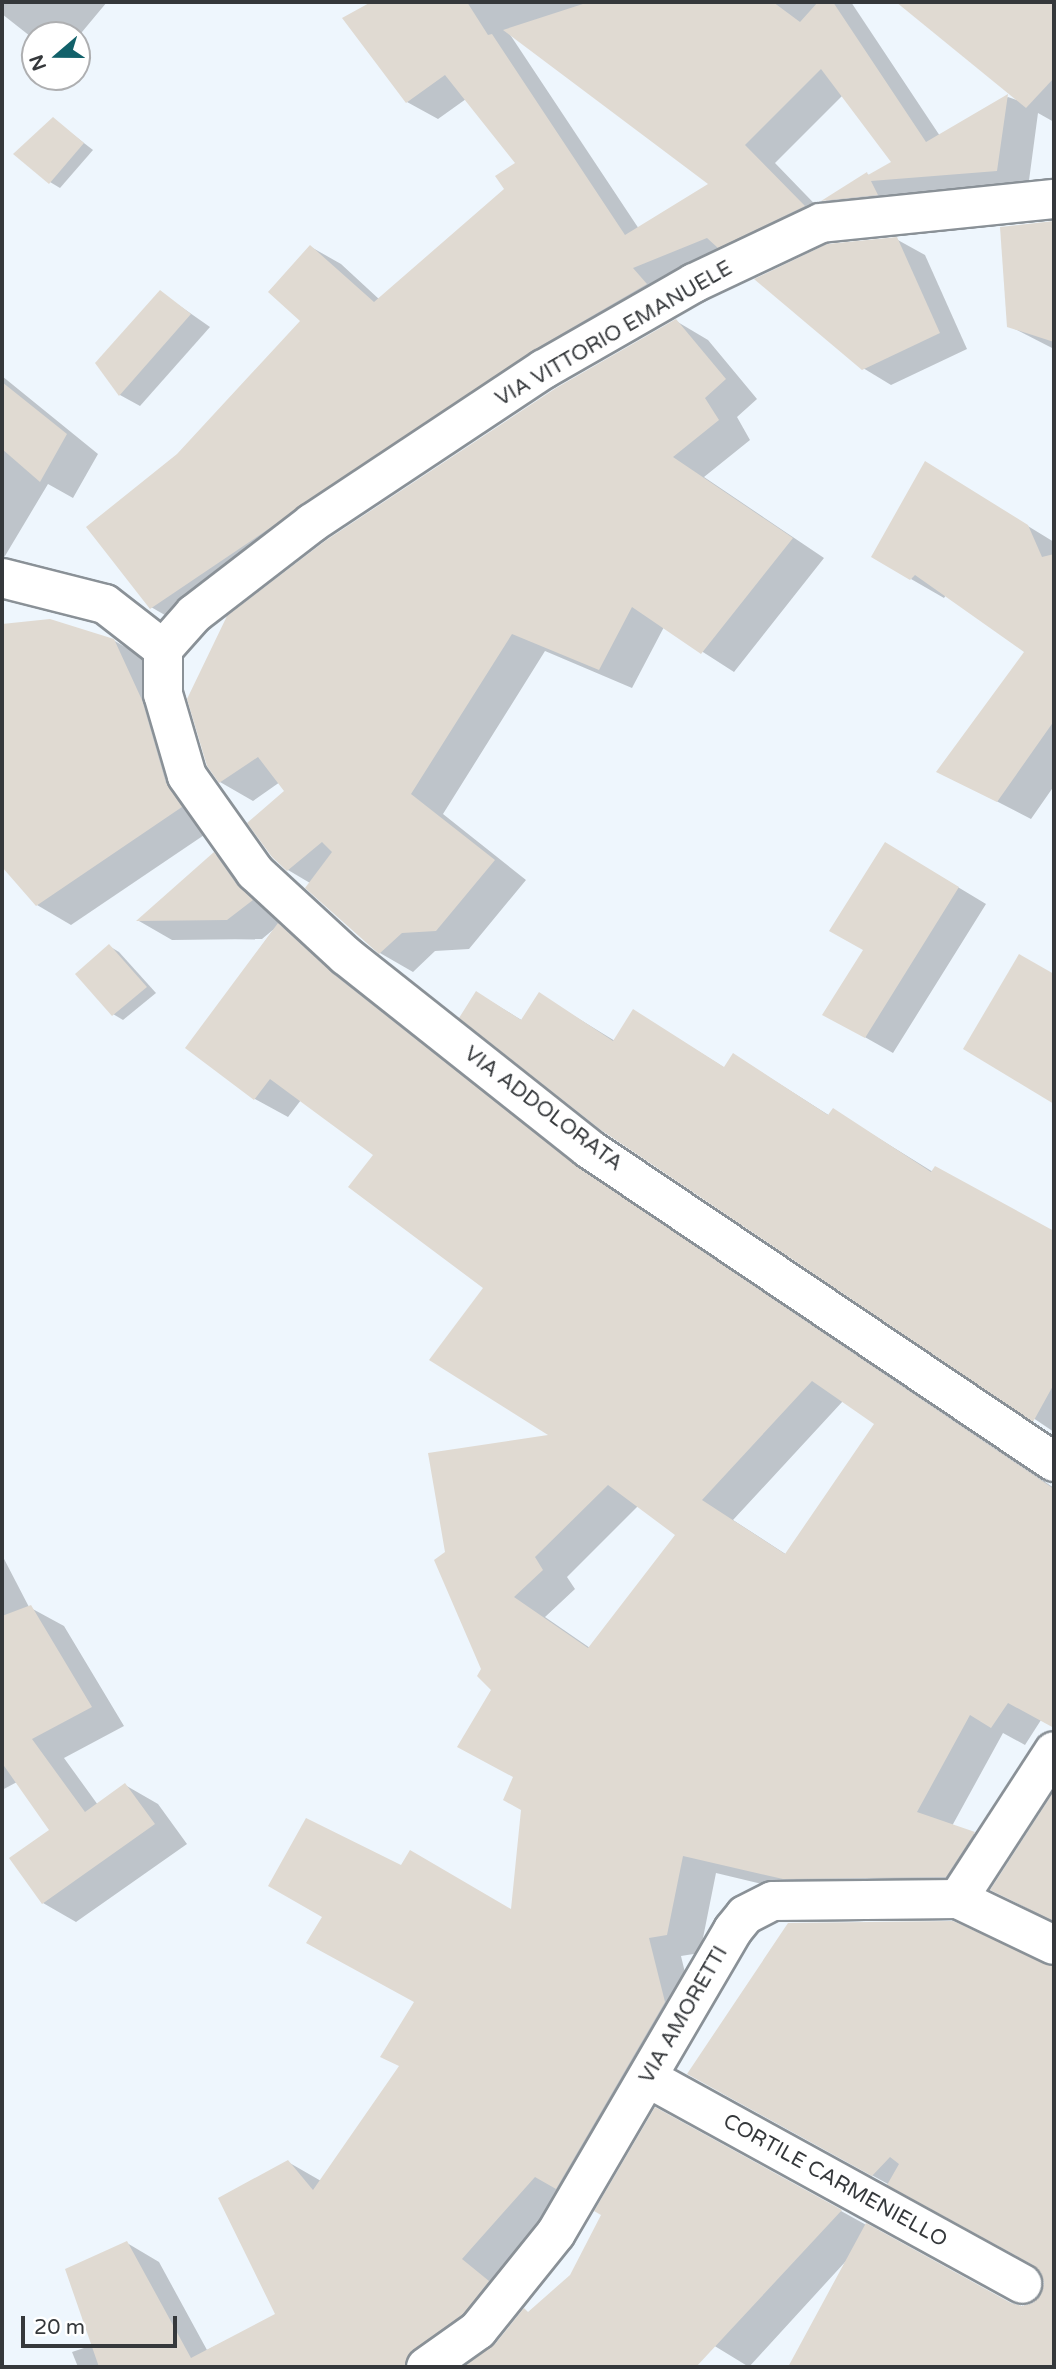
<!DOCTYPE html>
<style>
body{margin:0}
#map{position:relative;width:1056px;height:2369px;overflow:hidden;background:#eef6fd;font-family:"Varela Round",sans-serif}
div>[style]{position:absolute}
.shadow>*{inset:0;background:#0003}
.building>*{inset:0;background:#e0dad2}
.roads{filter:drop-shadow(2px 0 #8a9197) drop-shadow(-2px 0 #8a9197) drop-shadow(0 2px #8a9197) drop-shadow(0 -2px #8a9197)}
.minor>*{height:38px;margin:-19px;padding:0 19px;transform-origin:19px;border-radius:19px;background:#fff}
span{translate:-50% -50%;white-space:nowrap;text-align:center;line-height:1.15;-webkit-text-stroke:6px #fff;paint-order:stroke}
.street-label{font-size:21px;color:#35383b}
.frame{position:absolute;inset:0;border:4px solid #35383b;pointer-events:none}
.north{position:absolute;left:21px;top:21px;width:70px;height:70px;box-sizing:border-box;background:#fff;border:2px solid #aeafb1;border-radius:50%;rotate:250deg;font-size:19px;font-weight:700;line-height:28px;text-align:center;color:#35383b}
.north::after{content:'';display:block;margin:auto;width:24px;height:32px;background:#12616a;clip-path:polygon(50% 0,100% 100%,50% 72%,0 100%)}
.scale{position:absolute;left:21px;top:2316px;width:156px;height:32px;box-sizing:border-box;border:4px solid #35383b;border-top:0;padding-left:9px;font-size:21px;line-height:24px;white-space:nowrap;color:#35383b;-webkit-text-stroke:5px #fff;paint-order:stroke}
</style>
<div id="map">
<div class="shadow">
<i style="clip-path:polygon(2px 2px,107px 2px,77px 38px,77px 35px,35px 35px,35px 40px,2px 14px)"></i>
<i style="clip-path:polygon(evenodd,375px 2px,851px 2px,940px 136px,1008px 97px,1022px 102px,899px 2px,1050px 2px,1054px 5px,1054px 122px,1038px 113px,1028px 188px,854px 218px,825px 201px,867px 174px,871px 176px,893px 163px,843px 95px,775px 163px,834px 224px,736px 256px,182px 625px,151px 607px,179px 455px,303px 321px,311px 247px,341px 264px,380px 300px,506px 190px,518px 163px,466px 99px,438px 119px,407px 102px,345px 18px,375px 2px,509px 33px,711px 184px,639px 229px,509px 33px)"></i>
<i style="clip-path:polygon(53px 119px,93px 150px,60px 188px,50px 182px)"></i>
<i style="clip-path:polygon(1054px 222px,1054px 349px,1009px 326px,1002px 228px)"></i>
<i style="clip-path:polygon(896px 239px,925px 255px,967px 349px,891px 385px,863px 368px)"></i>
<i style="clip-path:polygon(160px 292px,210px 327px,140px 406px,120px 395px,98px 363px)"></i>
<i style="clip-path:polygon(676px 321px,708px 340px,757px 399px,737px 417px,750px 440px,704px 477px,824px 558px,734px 672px,664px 627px,632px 688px,545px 651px,443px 814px,526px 880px,469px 949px,435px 951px,413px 972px,380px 953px,310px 883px,288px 870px,287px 791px,280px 782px,253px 801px,220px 782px)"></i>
<i style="clip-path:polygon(2px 376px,98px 454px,73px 498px,48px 484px,2px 561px)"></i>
<i style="clip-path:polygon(958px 483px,1054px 542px,1054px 786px,1031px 819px,938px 771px,1027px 652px,946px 595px,944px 598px,911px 579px)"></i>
<i style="clip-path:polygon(49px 620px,113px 640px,148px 660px,216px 827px,71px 925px,37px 905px,2px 864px,2px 625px)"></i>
<i style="clip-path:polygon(evenodd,214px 854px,248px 874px,285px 920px,279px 925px,311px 944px,365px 994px,607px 1186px,1054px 1488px,1054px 1727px,1041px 1720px,1025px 1745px,1003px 1733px,952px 1826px,974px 1834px,1007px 1853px,979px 1895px,817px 1897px,716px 1873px,700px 1953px,681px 1956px,697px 2022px,569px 2194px,494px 2279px,521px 2301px,447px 2367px,78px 2367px,72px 2352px,93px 2345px,127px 2243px,159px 2262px,207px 2350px,278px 2315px,288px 2162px,321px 2181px,401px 2067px,416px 2002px,402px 1867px,512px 1912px,522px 1810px,493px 1690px,483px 1669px,447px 1553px,552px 1436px,485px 1288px,375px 1155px,301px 1100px,288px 1117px,255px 1099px,187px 1048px,274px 929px,262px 939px,172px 940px,139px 921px,214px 854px,843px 1401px,876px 1423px,787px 1555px,733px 1520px,843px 1401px,214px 854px,639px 1505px,678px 1535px,590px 1648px,545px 1617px,575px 1589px,567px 1577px,639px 1505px)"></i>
<i style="clip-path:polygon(913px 860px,986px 904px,893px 1053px,824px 1014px,866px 950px)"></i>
<i style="clip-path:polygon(109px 946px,119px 952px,156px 993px,123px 1020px,113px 1014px)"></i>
<i style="clip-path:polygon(1019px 957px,1054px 976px,1054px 1102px,966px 1049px)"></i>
<i style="clip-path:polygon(477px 993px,523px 1021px,540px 995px,615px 1041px,634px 1011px,725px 1068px,734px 1055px,830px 1116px,833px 1110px,933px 1172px,936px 1169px,1054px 1233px,1054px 1432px,602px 1129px)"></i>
<i style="clip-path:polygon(2px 1555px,29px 1607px,64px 1626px,124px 1726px,64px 1758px,98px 1805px,125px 1785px,158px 1804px,187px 1844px,76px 1922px,43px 1903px,52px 1830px,17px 1782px,2px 1790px)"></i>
<i style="clip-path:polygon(1054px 1794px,1054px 1923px,992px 1889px)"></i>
<i style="clip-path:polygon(1044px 1966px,1054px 1968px,1054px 2367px,790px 2367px,846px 2261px,749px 2367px,646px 2304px,629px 2327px,673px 2367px,466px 2367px,492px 2349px,529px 2313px,841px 2211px,1011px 2305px,1022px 2308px,1034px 2305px,1042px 2296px,1046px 2284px,1043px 2272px,1036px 2265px,722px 2093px)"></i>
</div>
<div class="building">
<i style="clip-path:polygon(371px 2px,467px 2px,488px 35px,492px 34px,625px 235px,708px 184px,503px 30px,589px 2px,773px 2px,800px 22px,818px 2px,833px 2px,926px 142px,1008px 94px,997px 171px,871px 181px,878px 195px,821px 201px,867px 172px,868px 175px,891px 162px,821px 69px,745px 145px,805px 206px,718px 248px,707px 238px,633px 268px,647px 284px,532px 351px,150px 609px,86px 527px,177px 454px,300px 321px,268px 292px,310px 245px,374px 302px,504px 189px,495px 176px,515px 163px,445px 75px,406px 103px,342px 18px)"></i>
<i style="clip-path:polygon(896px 2px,1054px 2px,1054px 78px,1026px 108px)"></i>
<i style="clip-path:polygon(53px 117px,84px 143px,49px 184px,13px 154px)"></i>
<i style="clip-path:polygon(1054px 221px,1054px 342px,1007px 327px,1000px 227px)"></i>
<i style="clip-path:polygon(897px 237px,940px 333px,862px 370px,754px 279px,827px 244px)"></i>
<i style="clip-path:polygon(160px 290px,191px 314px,119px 396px,95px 363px)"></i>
<i style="clip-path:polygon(676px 319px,726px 379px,705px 398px,719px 420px,673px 457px,793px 538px,701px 654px,632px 607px,599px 670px,512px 634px,411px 794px,495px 860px,436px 931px,402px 933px,379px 954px,305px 888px,332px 852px,322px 842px,287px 871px,272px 857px,247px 823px,284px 791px,258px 757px,219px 783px,207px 766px,187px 699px,227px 616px,325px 541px,556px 388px)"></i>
<i style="clip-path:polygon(2px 382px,67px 434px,40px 482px,2px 449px)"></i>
<i style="clip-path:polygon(925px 461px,1028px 525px,1042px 557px,1054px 554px,1054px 721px,997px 802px,936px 772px,1024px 652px,915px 575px,910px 580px,871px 557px)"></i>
<i style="clip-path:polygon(50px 619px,114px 639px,142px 700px,166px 783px,182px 807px,36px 906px,2px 867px,2px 624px)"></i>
<i style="clip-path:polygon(885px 842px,959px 887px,865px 1038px,822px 1015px,863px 950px,829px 931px)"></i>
<i style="clip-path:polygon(214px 852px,237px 885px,253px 900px,227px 920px,136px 921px)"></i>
<i style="clip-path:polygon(evenodd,278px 923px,332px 973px,576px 1166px,1054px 1489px,1054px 1728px,1008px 1703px,991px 1728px,970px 1715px,917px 1812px,975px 1832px,946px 1877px,783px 1879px,683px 1856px,667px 1935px,649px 1938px,665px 2002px,556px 2189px,535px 2177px,462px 2259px,489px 2281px,463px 2314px,413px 2350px,404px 2367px,99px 2367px,65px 2269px,127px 2241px,191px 2358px,275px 2314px,218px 2198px,288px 2160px,313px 2190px,399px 2066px,380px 2057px,414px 2002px,306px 1943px,322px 1917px,268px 1886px,306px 1818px,401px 1865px,410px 1850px,511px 1909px,521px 1810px,503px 1800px,513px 1777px,457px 1747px,491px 1690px,477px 1676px,481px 1669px,434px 1560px,445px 1552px,428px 1453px,548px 1435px,429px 1360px,483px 1288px,348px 1187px,373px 1155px,270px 1079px,254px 1100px,185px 1048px,278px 923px,812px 1381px,874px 1424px,785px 1554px,702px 1500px,812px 1381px,278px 923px,608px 1485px,675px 1535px,588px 1648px,514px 1597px,543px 1570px,535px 1557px,608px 1485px)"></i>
<i style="clip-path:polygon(109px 944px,147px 987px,112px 1016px,75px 974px)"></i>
<i style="clip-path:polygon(1019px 954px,1054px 974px,1054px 1104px,963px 1049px)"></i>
<i style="clip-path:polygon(476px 991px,521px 1020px,539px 992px,613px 1041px,633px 1009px,724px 1067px,733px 1053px,828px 1115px,833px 1108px,931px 1172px,935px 1166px,1054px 1231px,1054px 1384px,1033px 1422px,601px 1130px,459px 1018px)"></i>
<i style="clip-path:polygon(31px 1605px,92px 1707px,32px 1739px,85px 1812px,125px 1783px,155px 1824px,42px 1904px,9px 1858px,49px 1830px,2px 1763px,2px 1616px)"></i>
<i style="clip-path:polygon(1054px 1791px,1054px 1921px,990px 1890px)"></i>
<i style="clip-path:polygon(953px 1921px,1054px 1967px,1054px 2367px,788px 2367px,866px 2223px,1011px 2303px,1022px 2306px,1033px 2303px,1041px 2294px,1044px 2283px,1041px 2273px,1033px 2265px,887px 2185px,899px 2164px,890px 2157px,872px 2176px,687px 2074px,788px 1923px)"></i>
<i style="clip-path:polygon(655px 2107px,842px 2210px,696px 2367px,463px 2367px,495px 2344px,524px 2308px,528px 2312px,570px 2275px,601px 2215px,594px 2211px)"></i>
</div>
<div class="roads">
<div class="minor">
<i style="left:2px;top:578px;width:106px;rotate:14.2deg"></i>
<i style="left:105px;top:604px;width:73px;rotate:37.8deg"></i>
<i style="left:163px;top:649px;width:45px;rotate:90deg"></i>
<i style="left:163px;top:694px;width:85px;rotate:73.7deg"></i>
<i style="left:187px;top:776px;width:118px;rotate:54.7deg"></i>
<i style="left:255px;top:872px;width:124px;rotate:42.7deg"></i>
<i style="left:346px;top:956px;width:309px;rotate:38.4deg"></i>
<i style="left:588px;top:1148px;width:562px;rotate:33.97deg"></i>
<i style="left:163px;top:649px;width:47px;rotate:-48.5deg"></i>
<i style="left:194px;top:614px;width:149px;rotate:-37.6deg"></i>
<i style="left:312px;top:523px;width:278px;rotate:-33.6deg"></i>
<i style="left:544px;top:369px;width:173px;rotate:-29.8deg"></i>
<i style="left:694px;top:283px;width:140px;rotate:-25.3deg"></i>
<i style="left:821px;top:223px;width:234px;rotate:-5.9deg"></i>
<i style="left:958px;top:1899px;width:176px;rotate:-57deg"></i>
<i style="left:648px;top:2078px;width:427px;rotate:28.8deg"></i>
<i style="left:426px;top:2367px;width:64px;rotate:-35.4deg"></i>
<i style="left:478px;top:2330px;width:124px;rotate:-51.2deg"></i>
<i style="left:556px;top:2233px;width:351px;rotate:-59.7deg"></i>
<i style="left:733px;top:1930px;width:19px;rotate:-51deg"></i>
<i style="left:745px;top:1915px;width:31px;rotate:-27deg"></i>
<i style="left:773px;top:1901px;width:185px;rotate:-0.6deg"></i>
<i style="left:958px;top:1899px;width:106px;rotate:25.6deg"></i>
</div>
</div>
<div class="street-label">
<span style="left:614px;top:334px;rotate:-30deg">VIA VITTORIO EMANUELE</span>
<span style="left:543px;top:1109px;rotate:37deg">VIA ADDOLORATA</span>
<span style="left:684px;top:2015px;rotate:-60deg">VIA AMORETTI</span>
<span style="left:835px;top:2181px;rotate:29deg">CORTILE CARMENIELLO</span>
</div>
<div class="frame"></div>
<div class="north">N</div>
<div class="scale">20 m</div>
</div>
